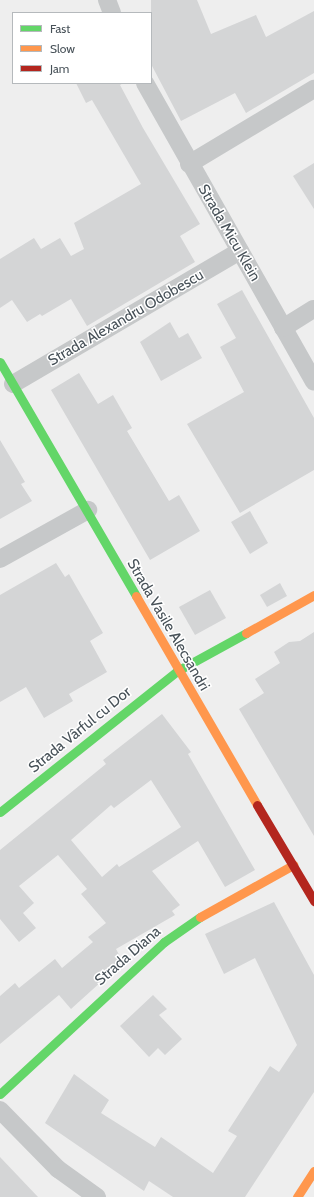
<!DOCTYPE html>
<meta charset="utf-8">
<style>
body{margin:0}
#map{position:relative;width:314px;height:1197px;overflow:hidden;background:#eee;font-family:Cabin,sans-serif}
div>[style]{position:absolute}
.building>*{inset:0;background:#d4d5d6}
.street>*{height:18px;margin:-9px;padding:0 9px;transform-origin:9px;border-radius:9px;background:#c6c8c9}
.fast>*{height:9px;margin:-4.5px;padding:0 4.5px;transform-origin:4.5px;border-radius:4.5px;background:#63d668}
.slow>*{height:9px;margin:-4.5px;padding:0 4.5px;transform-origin:4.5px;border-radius:4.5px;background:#ff974d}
.jam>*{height:9px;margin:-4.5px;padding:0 4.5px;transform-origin:4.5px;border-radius:4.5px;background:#b3261e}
span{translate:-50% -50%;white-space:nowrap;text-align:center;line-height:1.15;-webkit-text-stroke:3px #fff;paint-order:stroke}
.street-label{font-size:15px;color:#475158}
.legend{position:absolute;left:12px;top:12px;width:140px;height:72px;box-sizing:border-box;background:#fff;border:1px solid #b5b9bc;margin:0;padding:5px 7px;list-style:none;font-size:12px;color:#475158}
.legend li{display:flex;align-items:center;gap:8px;height:20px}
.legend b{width:20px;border:1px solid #b5b9bc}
</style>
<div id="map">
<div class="building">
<i style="clip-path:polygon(151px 0,197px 0,211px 34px,256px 15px,266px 37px,314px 11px,314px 73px,246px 113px,235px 93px,181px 121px,151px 64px)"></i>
<i style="clip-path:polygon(76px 83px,123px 83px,120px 85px,143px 128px,200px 224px,180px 236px,195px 262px,87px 326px,71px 299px,42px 316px,40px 314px,27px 322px,12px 300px,0 308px,0 259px,34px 238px,41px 249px,60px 238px,71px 256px,84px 249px,74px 223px,141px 184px,92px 100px,86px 103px)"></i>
<i style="clip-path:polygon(314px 163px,314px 209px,293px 176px)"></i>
<i style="clip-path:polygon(242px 290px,314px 418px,314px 470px,240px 513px,187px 424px,244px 392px,220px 347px,236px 338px,217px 304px)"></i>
<i style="clip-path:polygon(170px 322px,179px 338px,188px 333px,202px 358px,161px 381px,140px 342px)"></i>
<i style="clip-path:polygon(79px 373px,98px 404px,113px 395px,132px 428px,127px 431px,169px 501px,179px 495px,200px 531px,150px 560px,51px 390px)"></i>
<i style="clip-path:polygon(0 440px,25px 482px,21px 484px,32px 501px,0 519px)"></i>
<i style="clip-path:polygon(250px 511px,268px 543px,250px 554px,231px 522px)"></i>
<i style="clip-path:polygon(56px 563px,65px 577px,69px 574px,103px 633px,90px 641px,107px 672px,69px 694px,73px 701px,44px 718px,26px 687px,0 702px,0 595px)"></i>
<i style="clip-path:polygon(280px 583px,287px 596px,267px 607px,260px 595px)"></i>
<i style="clip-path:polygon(210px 590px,226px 618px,195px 635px,179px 607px)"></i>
<i style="clip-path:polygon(314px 632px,314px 836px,239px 709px,264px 693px,255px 679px,280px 663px,274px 652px,289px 642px,300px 641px)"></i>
<i style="clip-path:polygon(evenodd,162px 714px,191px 752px,188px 754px,255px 870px,225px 887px,198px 841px,152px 871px,180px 905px,172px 911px,175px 915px,116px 949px,123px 962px,71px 1009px,59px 995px,0 1044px,0 996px,15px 983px,19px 988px,55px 959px,62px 968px,93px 942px,88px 937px,106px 923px,81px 894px,87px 889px,58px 855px,19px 886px,34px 903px,23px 913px,36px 928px,19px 942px,0 919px,0 850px,106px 764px,103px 760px,162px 714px,151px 780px,181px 827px,119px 867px,117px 864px,102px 877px,71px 840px,111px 805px,114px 808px,151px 780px)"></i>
<i style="clip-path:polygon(274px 902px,314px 975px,314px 1092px,245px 1197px,173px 1197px,149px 1181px,144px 1191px,45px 1123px,74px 1074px,109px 1100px,101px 1113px,155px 1147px,161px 1137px,213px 1173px,237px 1136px,228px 1131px,270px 1066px,279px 1072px,297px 1045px,255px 958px,224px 974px,205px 934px)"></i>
<i style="clip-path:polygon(153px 995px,167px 1009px,159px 1015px,182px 1039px,165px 1055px,158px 1048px,149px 1057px,120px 1026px)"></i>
<i style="clip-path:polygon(0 1157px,38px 1197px,0 1197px)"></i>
</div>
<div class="street">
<i style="left:107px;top:0;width:14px;rotate:69deg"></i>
<i style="left:145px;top:83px;width:343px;rotate:60.5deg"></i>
<i style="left:189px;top:164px;width:146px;rotate:-31deg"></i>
<i style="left:283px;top:328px;width:36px;rotate:-32deg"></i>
<i style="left:13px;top:384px;width:263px;rotate:-30.4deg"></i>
<i style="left:0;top:559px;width:101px;rotate:-29.1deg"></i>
<i style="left:0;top:1110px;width:83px;rotate:45.5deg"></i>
<i style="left:58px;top:1169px;width:48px;rotate:35.7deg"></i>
</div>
<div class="fast">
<i style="left:0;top:362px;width:271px;rotate:59.8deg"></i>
<i style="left:0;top:812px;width:226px;rotate:-38.5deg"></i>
<i style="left:177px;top:671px;width:79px;rotate:-28.8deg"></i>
<i style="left:0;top:1094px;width:224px;rotate:-42.8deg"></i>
<i style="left:164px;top:942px;width:44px;rotate:-34.8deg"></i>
</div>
<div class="slow">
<i style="left:136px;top:596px;width:241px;rotate:59.9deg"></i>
<i style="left:246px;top:633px;width:78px;rotate:-29.2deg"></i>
<i style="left:200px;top:917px;width:107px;rotate:-29.2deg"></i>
<i style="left:297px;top:1197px;width:31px;rotate:-57deg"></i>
</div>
<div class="jam">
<i style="left:257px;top:805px;width:112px;rotate:59.3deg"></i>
</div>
<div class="street-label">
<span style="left:229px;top:233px;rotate:60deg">Strada Micu Klein</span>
<span style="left:126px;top:318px;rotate:-30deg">Strada Alexandru Odobescu</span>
<span style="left:168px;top:625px;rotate:60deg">Strada Vasile Alecsandri</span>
<span style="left:80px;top:730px;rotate:-39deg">Strada Vârful cu Dor</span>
<span style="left:128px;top:956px;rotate:-41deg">Strada Diana</span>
</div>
<ul class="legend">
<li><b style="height:5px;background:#63d668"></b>Fast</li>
<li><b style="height:5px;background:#ff974d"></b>Slow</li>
<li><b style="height:5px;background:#b3261e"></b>Jam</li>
</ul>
</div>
